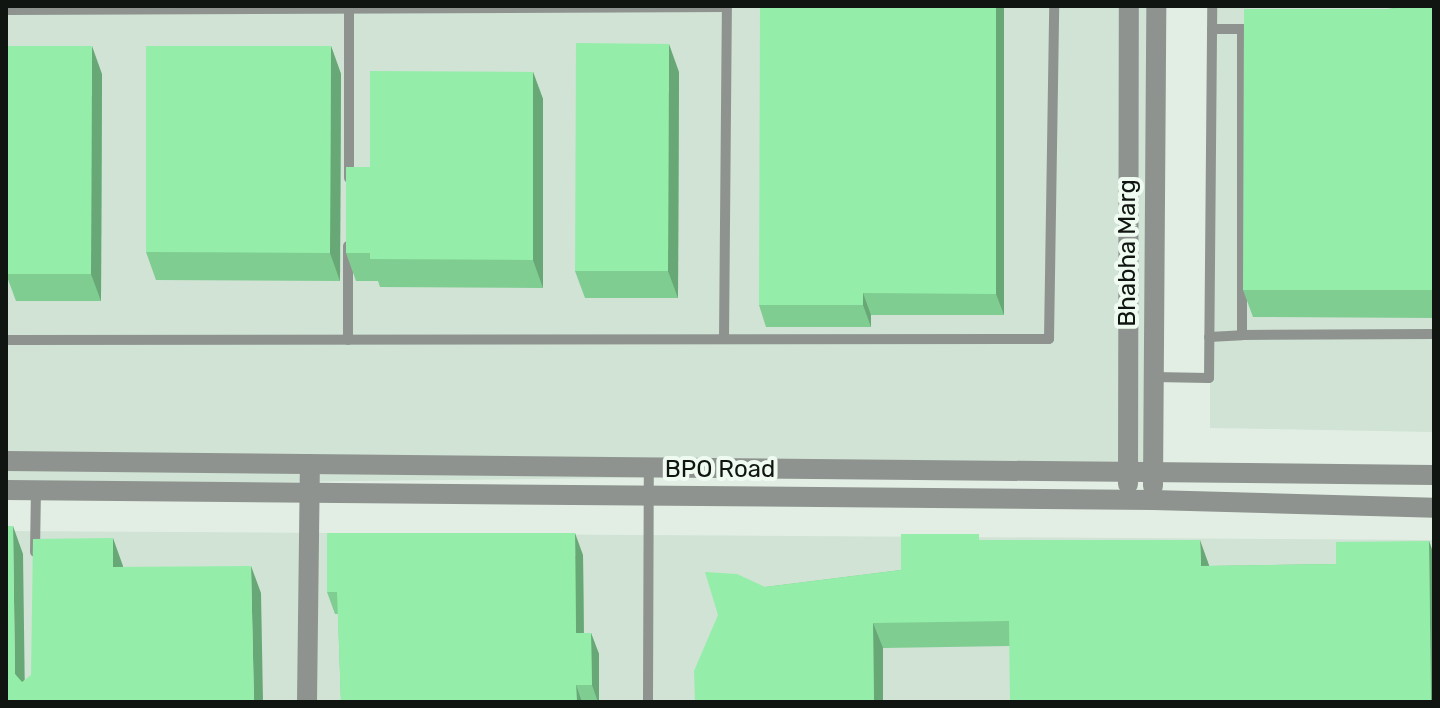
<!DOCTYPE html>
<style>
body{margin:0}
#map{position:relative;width:1440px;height:708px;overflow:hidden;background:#e2eee4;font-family:Rubik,sans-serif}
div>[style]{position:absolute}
.built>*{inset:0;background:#d0e3d4}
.service>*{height:10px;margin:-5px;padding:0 5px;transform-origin:5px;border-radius:5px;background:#8e938f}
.minor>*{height:20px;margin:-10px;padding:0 10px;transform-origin:10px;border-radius:10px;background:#8e938f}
.tertiary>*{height:20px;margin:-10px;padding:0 10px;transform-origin:10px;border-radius:10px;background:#8e938f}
.wall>*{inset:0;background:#7fcd91}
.shaded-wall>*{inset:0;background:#68a776}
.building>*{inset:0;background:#94eea9}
span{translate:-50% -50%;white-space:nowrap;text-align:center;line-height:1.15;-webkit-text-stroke:8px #effbf1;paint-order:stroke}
.street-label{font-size:24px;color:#111512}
.frame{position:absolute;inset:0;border:8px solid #111512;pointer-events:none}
</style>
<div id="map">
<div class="built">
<i style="clip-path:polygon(6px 6px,1156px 6px,1153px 472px,6px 485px)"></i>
<i style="clip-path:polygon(1211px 6px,1434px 6px,1434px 432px,1210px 428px)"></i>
<i style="clip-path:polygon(6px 531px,1434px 540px,1434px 702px,6px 702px)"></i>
</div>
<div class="service">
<i style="left:6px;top:10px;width:721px;rotate:-0.24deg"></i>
<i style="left:1212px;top:29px;width:34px"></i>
<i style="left:1242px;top:29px;width:306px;rotate:90deg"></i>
<i style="left:1242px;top:335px;width:192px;rotate:-0.3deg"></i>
<i style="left:349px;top:178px;width:170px;rotate:-90deg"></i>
<i style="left:1209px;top:337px;width:33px;rotate:-3deg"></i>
<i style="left:724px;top:339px;width:333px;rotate:-89.5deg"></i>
<i style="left:6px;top:340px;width:1043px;rotate:-0.05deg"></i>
<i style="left:1049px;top:339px;width:333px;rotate:-89.1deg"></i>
<i style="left:348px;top:340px;width:94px;rotate:-90deg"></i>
<i style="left:1154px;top:377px;width:55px;rotate:1deg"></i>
<i style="left:1209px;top:378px;width:372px;rotate:-89.5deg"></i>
<i style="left:35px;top:552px;width:62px;rotate:-89.1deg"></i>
<i style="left:648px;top:702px;width:235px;rotate:-89.8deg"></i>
</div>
<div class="minor">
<i style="left:307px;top:702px;width:238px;rotate:-89.3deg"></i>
</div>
<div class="tertiary">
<i style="left:6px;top:461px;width:1428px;rotate:0.56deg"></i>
<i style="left:1128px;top:484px;width:478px;rotate:-89.9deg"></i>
<i style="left:1153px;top:486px;width:480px;rotate:-89.6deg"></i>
<i style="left:6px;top:490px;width:1147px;rotate:0.5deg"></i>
<i style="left:1153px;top:500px;width:281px;rotate:1.6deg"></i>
</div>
<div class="wall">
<i style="clip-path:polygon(1004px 6px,1004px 315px,871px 315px,871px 327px,766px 327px,759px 305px)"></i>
<i style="clip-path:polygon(1394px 6px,1434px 6px,1434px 318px,1253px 317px,1243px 290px,1388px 9px,1395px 8px)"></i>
<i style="clip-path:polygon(331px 46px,341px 74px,340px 281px,156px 280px,146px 252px)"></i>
<i style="clip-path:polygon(533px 72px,543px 99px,543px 288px,380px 287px,378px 281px,356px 281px,346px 253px,370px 167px)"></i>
<i style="clip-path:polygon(679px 72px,678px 298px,585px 298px,575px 271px)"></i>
<i style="clip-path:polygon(102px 74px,101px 301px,16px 301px,6px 274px)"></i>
<i style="clip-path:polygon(981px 540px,1209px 566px,1336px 564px,1429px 541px,1434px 555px,1434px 702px,1009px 646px,883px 648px,883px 702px,695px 702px,765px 587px,901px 570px)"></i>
<i style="clip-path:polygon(583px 555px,584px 633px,591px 633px,599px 654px,599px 702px,341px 702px,338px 614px,335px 614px,327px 592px)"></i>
</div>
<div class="shaded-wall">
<i style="clip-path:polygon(996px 6px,1004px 6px,1004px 315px,996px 294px)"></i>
<i style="clip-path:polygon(669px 44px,679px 72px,678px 298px,668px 271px)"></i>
<i style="clip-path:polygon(92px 46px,102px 74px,101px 301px,91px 274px)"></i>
<i style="clip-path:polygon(331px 46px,341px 74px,340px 281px,330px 253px)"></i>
<i style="clip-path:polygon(533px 72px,543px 99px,543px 288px,533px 260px)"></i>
<i style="clip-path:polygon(863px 293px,871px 315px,871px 327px,863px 305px)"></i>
<i style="clip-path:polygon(13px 526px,23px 554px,25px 702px,15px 674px)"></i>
<i style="clip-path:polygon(575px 533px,583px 555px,584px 655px,576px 633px)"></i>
<i style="clip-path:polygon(113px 538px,123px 566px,123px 595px,113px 567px)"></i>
<i style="clip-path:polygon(1200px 540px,1209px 565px,1210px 591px,1201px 566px)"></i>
<i style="clip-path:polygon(1429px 541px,1434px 555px,1434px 702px,1431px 702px)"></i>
<i style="clip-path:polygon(251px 566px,261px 593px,263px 702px,254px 702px)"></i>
<i style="clip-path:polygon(873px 623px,883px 648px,883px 702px,874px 702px)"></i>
<i style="clip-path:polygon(591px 633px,599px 654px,599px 702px,598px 702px,592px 685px)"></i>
<i style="clip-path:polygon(576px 685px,582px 702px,577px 702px)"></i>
</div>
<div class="building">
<i style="clip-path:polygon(760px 6px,996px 6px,996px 294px,863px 293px,863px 305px,759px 305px)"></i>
<i style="clip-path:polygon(1412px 6px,1434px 6px,1434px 290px,1243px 290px,1244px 9px,1388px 9px)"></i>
<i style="clip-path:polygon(576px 43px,669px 44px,668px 271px,575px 271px)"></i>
<i style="clip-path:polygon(7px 46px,92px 46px,91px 274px,6px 274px)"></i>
<i style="clip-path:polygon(146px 46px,331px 46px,330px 253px,146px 252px)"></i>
<i style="clip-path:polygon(370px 71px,533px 72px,533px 260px,370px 259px,370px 253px,346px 253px,346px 167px,370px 167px)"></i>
<i style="clip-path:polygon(6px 526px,13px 526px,15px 674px,22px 682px,31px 675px,33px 539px,113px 538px,113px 567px,251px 566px,254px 702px,6px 702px)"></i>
<i style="clip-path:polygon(327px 533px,575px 533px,576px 633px,591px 633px,592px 685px,576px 685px,577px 702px,341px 702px,337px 592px,327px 592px)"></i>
<i style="clip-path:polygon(901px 534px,979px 534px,979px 540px,1200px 540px,1201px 566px,1336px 564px,1336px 542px,1429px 541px,1431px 702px,1010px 702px,1009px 621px,873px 623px,874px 702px,695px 702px,694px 671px,718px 615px,705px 572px,737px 574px,765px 587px,901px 570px)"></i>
</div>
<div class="street-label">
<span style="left:1128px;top:253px;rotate:-90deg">Bhabha Marg</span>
<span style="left:720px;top:470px">BPO Road</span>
</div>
<div class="frame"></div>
</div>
